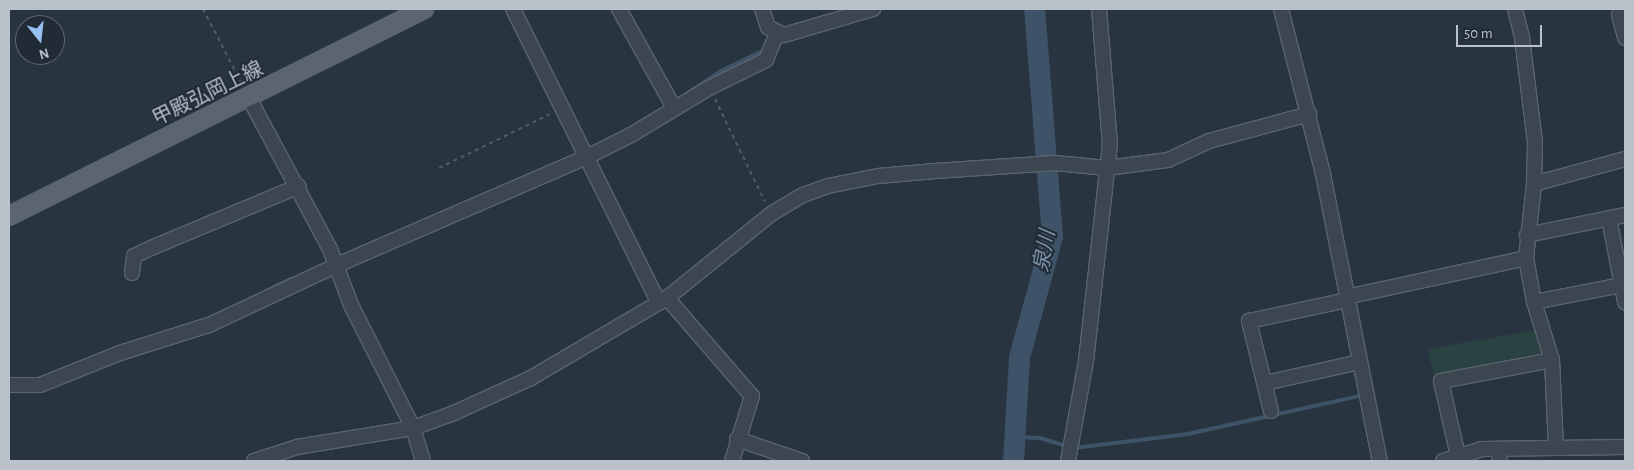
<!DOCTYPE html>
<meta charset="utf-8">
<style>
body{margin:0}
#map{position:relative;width:1634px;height:470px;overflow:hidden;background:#283440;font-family:"Alegreya Sans","Noto Sans JP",sans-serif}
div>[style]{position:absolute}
.green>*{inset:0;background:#2b4242}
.stream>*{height:4px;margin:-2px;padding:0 2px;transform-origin:2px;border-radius:2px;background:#3f5368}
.river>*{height:21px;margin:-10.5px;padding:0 10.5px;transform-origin:10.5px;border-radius:10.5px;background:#3f5368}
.path>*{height:2px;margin-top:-1px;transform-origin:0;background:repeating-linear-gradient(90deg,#4a5f60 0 4px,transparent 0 8px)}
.roads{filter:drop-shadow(1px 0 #5a646d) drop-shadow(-1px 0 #5a646d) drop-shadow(0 1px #5a646d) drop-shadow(0 -1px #5a646d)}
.minor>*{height:14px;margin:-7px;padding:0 7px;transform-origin:7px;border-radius:7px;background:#3c4650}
.major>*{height:18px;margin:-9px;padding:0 9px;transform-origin:9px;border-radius:9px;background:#5a6570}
span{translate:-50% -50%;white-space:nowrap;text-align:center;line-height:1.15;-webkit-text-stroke:4px #212b35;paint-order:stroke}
.street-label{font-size:20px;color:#b9c1ca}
.water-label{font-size:21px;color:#7c93aa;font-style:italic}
.frame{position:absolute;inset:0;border:10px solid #b9c1ca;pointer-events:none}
.north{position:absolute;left:15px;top:15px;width:50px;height:50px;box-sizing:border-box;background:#212b35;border:1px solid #5e6771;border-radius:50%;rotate:164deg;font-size:14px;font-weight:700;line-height:20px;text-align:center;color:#b9c1ca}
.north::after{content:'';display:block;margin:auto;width:18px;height:22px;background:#97c0f1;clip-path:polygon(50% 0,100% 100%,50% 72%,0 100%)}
.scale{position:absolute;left:1456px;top:25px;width:86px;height:22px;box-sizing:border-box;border:2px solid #b9c1ca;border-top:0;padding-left:6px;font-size:15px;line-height:18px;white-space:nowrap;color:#b9c1ca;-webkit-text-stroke:4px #212b35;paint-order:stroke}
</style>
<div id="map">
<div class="green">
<i style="clip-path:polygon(1537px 330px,1544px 355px,1439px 378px,1434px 374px,1427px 349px)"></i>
</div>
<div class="stream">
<i style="left:682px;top:97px;width:47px;rotate:-33.7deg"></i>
<i style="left:721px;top:71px;width:48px;rotate:-26deg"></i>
<i style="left:266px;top:291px;width:28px;rotate:-26deg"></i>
<i style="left:1014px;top:437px;width:26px;rotate:2deg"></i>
<i style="left:1040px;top:438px;width:28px;rotate:17deg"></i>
<i style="left:1074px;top:448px;width:115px;rotate:-7deg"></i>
<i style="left:1188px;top:434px;width:175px;rotate:-12.5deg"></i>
</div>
<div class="river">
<i style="left:1013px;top:461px;width:104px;rotate:-86.7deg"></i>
<i style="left:1019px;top:357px;width:125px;rotate:-74.7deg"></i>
<i style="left:1052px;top:236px;width:228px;rotate:-94.5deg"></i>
</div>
<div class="path">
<i style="left:203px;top:9px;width:85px;rotate:62.5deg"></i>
<i style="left:715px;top:99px;width:114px;rotate:64.1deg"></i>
<i style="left:439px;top:168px;width:123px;rotate:-25.9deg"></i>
</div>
<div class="roads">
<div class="minor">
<i style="left:513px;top:9px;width:328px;rotate:63.6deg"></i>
<i style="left:619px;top:9px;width:113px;rotate:60.9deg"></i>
<i style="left:762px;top:9px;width:19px;rotate:72deg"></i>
<i style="left:768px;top:27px;width:18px;rotate:27deg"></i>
<i style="left:784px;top:35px;width:93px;rotate:-16.3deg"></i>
<i style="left:1281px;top:9px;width:170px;rotate:75.7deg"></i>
<i style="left:1323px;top:174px;width:293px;rotate:78.8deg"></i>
<i style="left:1515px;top:9px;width:30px;rotate:76deg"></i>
<i style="left:1522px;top:38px;width:106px;rotate:82.9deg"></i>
<i style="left:1535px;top:143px;width:41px;rotate:91.4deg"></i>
<i style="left:1625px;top:14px;width:6px;rotate:171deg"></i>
<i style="left:1619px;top:15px;width:24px;rotate:75deg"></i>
<i style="left:249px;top:98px;width:171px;rotate:61.8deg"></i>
<i style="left:330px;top:249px;width:60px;rotate:69.4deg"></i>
<i style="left:351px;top:305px;width:138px;rotate:63.2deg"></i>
<i style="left:413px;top:428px;width:34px;rotate:73deg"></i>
<i style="left:1609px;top:218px;width:86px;rotate:79.2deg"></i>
<i style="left:1527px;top:235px;width:100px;rotate:-11.5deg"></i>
<i style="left:132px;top:273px;width:17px;rotate:-83deg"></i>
<i style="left:134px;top:256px;width:19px;rotate:-25deg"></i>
<i style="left:151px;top:248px;width:160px;rotate:-22.7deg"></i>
<i style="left:1346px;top:297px;width:184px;rotate:-12.2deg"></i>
<i style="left:667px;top:298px;width:130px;rotate:49.1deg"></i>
<i style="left:752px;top:396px;width:68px;rotate:107.1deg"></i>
<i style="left:1534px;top:302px;width:90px;rotate:-10.9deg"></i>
<i style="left:1265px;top:383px;width:97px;rotate:-12.5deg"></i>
<i style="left:9px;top:385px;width:31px"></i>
<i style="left:40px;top:385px;width:86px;rotate:-21.8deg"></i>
<i style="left:120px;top:353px;width:93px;rotate:-17.5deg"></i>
<i style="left:209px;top:325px;width:141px;rotate:-25.1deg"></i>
<i style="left:337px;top:265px;width:272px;rotate:-23.4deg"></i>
<i style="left:587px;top:157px;width:49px;rotate:-26.6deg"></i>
<i style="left:631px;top:135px;width:91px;rotate:-31.1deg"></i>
<i style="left:709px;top:88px;width:64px;rotate:-26.2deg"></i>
<i style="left:766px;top:60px;width:29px;rotate:-68deg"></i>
<i style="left:1271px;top:411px;width:93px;rotate:-103.7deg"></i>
<i style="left:1249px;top:321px;width:100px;rotate:-12.1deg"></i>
<i style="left:737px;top:439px;width:69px;rotate:18.7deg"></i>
<i style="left:1556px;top:448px;width:88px;rotate:-92.6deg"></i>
<i style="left:1552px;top:360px;width:61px;rotate:-107.2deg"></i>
<i style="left:1534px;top:302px;width:45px;rotate:-100.3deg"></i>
<i style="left:1526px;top:258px;width:74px;rotate:-83.8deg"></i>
<i style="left:1534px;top:184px;width:94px;rotate:-15.4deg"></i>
<i style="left:1498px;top:449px;width:12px;rotate:81deg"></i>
<i style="left:1458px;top:456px;width:77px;rotate:-102.8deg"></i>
<i style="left:1441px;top:381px;width:113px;rotate:-10.7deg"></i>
<i style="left:254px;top:461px;width:45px;rotate:-18deg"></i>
<i style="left:297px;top:447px;width:118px;rotate:-9.3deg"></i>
<i style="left:413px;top:428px;width:44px;rotate:-20.1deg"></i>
<i style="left:454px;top:413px;width:85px;rotate:-24.4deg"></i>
<i style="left:531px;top:378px;width:158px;rotate:-30.5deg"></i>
<i style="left:667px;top:298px;width:134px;rotate:-38.9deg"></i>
<i style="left:771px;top:214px;width:37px;rotate:-31deg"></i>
<i style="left:803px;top:195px;width:27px;rotate:-20deg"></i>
<i style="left:828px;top:186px;width:51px;rotate:-11.3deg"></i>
<i style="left:878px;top:176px;width:57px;rotate:-5deg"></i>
<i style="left:935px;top:171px;width:120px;rotate:-3.8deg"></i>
<i style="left:1055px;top:163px;width:52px;rotate:5.5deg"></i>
<i style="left:1107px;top:168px;width:62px;rotate:-7.5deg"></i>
<i style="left:1168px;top:160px;width:45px;rotate:-24.9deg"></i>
<i style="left:1209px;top:141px;width:104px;rotate:-15.1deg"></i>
<i style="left:1068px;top:461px;width:102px;rotate:-79.8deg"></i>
<i style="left:1086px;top:361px;width:217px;rotate:-83.7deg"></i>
<i style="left:1110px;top:145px;width:136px;rotate:-94.6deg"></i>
<i style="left:1443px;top:461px;width:41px;rotate:-17.1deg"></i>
<i style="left:1482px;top:449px;width:143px;rotate:-0.8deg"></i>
</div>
<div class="major">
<i style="left:9px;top:216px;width:464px;rotate:-26.5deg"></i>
</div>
</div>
<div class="street-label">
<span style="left:208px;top:94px;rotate:-26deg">甲殿弘岡上線</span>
</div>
<div class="water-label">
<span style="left:1045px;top:251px;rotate:-80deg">泉川</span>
</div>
<div class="frame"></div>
<div class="north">N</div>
<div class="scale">50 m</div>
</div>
